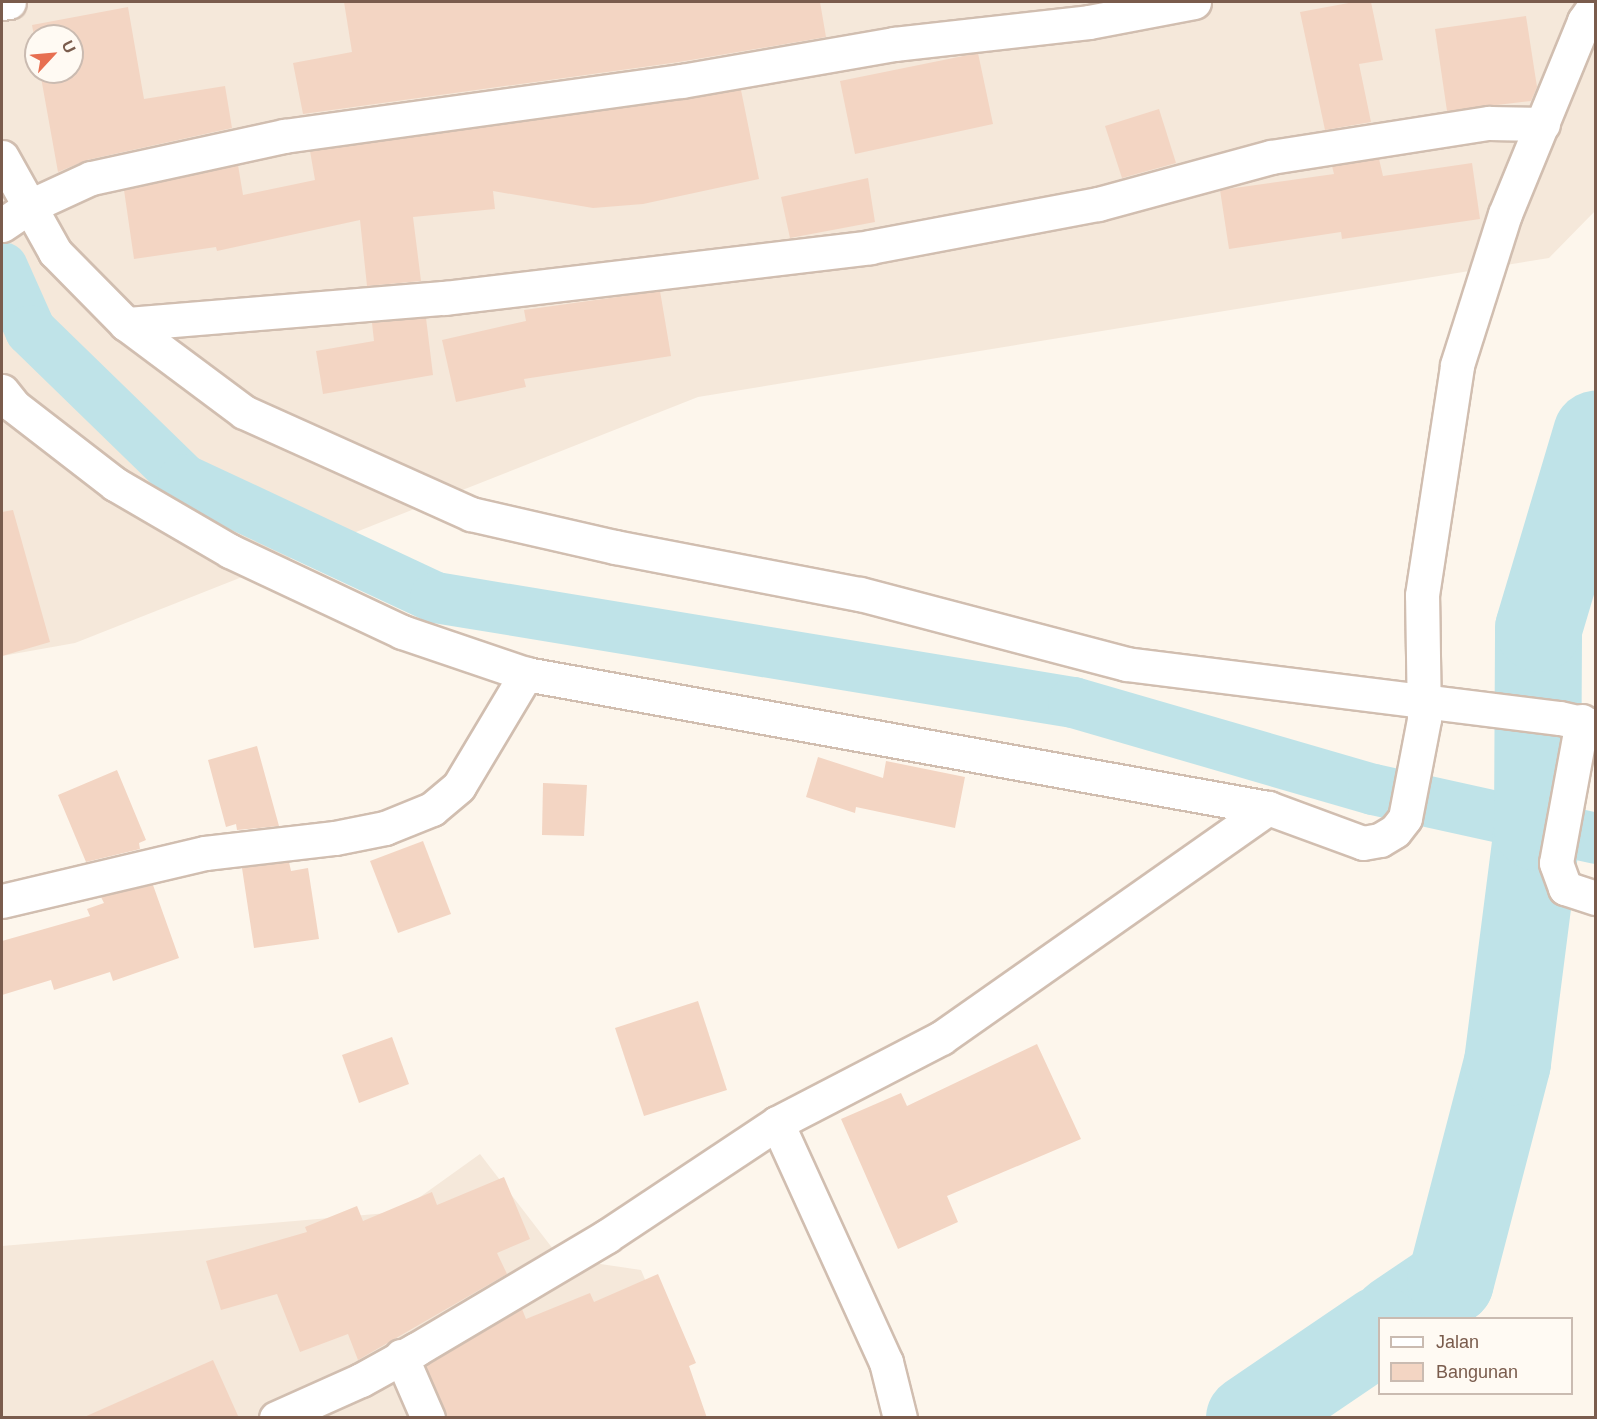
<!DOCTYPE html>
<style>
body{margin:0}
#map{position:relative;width:1597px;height:1419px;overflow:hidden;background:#fdf6ec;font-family:Helvetica,sans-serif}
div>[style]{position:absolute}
.residential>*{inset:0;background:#f5e8da}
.canal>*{height:51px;margin:-25.5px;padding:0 25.5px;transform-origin:25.5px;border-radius:25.5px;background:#bfe3e8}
.river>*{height:87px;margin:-43.5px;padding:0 43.5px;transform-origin:43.5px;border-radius:43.5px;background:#bfe3e8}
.building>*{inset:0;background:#f3d5c3}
.roads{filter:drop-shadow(2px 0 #d1beb0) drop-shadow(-2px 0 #d1beb0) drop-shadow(0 2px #d1beb0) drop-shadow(0 -2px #d1beb0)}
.minor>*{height:33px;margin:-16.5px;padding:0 16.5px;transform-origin:16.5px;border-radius:16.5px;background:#fff}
span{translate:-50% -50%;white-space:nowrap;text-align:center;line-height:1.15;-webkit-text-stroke:5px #fffaf3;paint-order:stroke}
.frame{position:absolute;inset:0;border:3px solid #7a5c4d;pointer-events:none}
.legend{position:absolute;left:1378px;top:1317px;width:195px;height:78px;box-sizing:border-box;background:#fffaf3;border:2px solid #cabbb1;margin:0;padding:8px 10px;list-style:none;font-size:18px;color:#7a5c4d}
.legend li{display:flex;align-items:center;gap:12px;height:30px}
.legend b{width:30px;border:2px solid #cabbb1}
.north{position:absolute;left:24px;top:24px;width:60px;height:60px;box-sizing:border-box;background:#fffaf3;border:2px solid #cabbb1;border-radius:50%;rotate:64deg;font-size:16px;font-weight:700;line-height:24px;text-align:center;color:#7a5c4d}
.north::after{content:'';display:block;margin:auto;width:21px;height:27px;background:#e76f51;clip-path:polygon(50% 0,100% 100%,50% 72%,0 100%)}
</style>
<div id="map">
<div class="residential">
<i style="clip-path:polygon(evenodd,2px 2px,1595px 2px,1595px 211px,1549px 258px,698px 397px,75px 643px,2px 656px,2px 2px,36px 36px,72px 36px,72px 72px,36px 72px,36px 36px)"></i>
<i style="clip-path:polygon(480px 1154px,560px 1258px,641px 1270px,703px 1417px,2px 1418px,2px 1246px,399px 1212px)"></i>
</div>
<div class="canal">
<i style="left:2px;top:267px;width:69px;rotate:66deg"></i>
<i style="left:30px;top:330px;width:214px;rotate:44.2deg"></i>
<i style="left:183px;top:479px;width:278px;rotate:25.1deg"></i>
<i style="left:435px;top:597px;width:647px;rotate:9.35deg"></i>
<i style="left:1073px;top:702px;width:312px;rotate:16.2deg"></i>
<i style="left:1373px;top:789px;width:228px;rotate:12.4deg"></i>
</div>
<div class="river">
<i style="left:1395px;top:1318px;width:66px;rotate:-33.9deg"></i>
<i style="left:1450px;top:1281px;width:226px;rotate:-75.4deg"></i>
<i style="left:1507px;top:1062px;width:237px;rotate:-82.7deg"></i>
<i style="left:1537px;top:827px;width:199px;rotate:-89.7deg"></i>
<i style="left:1538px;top:628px;width:203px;rotate:-73.4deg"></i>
<i style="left:1249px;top:1418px;width:158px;rotate:-34.2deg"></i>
</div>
<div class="building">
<i style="clip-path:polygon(344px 2px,820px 2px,826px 37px,679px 62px,303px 114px,293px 63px,352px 52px)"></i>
<i style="clip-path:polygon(1354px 2px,1371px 2px,1383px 60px,1359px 64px,1371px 122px,1325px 130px,1300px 12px)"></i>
<i style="clip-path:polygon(128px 7px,144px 99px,225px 86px,232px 128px,87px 160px,58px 172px,40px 72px,72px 72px,72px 36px,36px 36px,36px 47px,32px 25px)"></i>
<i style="clip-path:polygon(1526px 16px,1537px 87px,1531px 101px,1447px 111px,1435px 29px)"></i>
<i style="clip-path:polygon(978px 53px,993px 124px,855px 154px,840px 81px)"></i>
<i style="clip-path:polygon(741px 90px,759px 179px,643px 204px,593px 208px,493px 191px,495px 209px,413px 217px,421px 281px,367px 286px,360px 220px,217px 251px,216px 247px,134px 259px,124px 190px,238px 165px,243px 195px,315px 180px,310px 151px)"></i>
<i style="clip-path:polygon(1159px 109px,1176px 163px,1122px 178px,1105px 126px)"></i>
<i style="clip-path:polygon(1379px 159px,1383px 176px,1472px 163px,1480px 219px,1342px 239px,1341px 232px,1229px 249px,1220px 190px,1334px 174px,1332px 166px)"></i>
<i style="clip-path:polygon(868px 178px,875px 222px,790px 238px,781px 197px)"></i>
<i style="clip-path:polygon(660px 291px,671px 356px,524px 379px,526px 387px,456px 402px,442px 340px,526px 321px,524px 310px)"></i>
<i style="clip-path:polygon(426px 318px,433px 375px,323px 394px,316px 351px,374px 341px,372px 323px)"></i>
<i style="clip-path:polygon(13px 510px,50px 642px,2px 656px,2px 512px)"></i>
<i style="clip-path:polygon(257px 746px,279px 826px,237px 830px,236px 824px,226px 827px,208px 760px)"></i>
<i style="clip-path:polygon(818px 757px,883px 778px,886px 761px,965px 777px,955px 828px,856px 807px,855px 813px,806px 797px)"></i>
<i style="clip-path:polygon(117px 770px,146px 840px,139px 843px,140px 849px,86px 862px,58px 795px)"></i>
<i style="clip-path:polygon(543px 783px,587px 785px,584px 836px,542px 835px)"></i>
<i style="clip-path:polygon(423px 841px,451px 914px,398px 933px,370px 861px)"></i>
<i style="clip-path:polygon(289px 862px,291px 871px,308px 868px,319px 939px,254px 948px,242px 868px)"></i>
<i style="clip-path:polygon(153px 885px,179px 958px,113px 981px,110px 972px,54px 990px,51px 980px,2px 995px,2px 941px,90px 916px,87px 909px,104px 903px,101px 897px)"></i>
<i style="clip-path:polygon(698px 1001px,727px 1090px,644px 1116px,615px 1028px)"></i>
<i style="clip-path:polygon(392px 1037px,409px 1084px,359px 1103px,342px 1055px)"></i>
<i style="clip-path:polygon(1037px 1044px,1081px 1139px,947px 1196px,958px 1222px,898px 1249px,841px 1119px,901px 1093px,907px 1106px)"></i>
<i style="clip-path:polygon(504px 1177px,530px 1239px,497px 1253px,507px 1274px,358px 1360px,348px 1334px,300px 1352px,277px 1294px,221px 1310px,206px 1261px,307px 1232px,305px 1227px,357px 1206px,363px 1221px,432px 1192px,437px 1205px)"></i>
<i style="clip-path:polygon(658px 1274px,696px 1363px,689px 1366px,707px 1418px,447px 1418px,426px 1366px,522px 1309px,526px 1319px,590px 1293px,594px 1302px)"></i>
<i style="clip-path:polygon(213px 1360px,239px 1418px,82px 1418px)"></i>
</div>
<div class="roads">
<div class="minor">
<i style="left:2px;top:3px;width:7px;rotate:-8deg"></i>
<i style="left:2px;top:157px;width:109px;rotate:60.8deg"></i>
<i style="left:55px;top:252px;width:101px;rotate:45.4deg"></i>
<i style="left:126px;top:324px;width:147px;rotate:36.7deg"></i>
<i style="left:244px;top:412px;width:249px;rotate:24.2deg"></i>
<i style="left:471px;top:514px;width:148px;rotate:12.9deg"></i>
<i style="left:615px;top:547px;width:249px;rotate:10.9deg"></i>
<i style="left:860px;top:594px;width:275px;rotate:14.7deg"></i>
<i style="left:1126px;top:664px;width:437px;rotate:7.1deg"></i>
<i style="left:1560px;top:718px;width:37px;rotate:13deg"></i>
<i style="left:2px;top:225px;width:34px;rotate:-34deg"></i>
<i style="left:30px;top:206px;width:67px;rotate:-24.7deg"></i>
<i style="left:91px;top:178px;width:198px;rotate:-12.3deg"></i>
<i style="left:284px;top:136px;width:402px;rotate:-7.9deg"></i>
<i style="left:682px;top:81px;width:215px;rotate:-9.9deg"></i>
<i style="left:894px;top:44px;width:196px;rotate:-6.4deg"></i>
<i style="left:1089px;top:22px;width:107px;rotate:-10.8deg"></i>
<i style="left:126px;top:324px;width:320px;rotate:-4.7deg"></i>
<i style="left:445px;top:298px;width:428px;rotate:-6.8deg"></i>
<i style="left:870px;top:247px;width:232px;rotate:-10.7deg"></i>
<i style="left:1098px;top:204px;width:179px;rotate:-15.2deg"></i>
<i style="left:1271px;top:157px;width:221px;rotate:-8.9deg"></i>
<i style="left:1489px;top:123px;width:54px;rotate:1.1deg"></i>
<i style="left:2px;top:391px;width:19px;rotate:51deg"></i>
<i style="left:14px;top:406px;width:128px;rotate:37.7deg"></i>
<i style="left:115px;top:484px;width:133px;rotate:30.2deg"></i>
<i style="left:230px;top:551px;width:190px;rotate:25.2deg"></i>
<i style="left:402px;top:632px;width:131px;rotate:18.7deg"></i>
<i style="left:526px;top:674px;width:754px;rotate:10.24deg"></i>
<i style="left:1582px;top:721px;width:144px;rotate:100.4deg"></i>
<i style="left:1556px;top:863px;width:27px;rotate:70deg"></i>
<i style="left:1565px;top:888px;width:33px;rotate:18deg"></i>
<i style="left:2px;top:901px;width:209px;rotate:-13.3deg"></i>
<i style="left:205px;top:853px;width:131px;rotate:-6.6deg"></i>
<i style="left:335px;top:838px;width:51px;rotate:-11.3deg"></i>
<i style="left:385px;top:828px;width:51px;rotate:-22deg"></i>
<i style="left:432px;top:809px;width:35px;rotate:-40deg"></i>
<i style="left:459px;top:786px;width:131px;rotate:-59.1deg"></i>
<i style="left:777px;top:1123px;width:263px;rotate:65.5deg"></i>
<i style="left:886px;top:1362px;width:58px;rotate:76deg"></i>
<i style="left:401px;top:1356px;width:68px;rotate:66.5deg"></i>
<i style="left:276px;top:1418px;width:93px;rotate:-24.1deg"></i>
<i style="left:361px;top:1380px;width:64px;rotate:-29deg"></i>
<i style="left:417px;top:1349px;width:221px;rotate:-30.7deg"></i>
<i style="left:607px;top:1236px;width:204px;rotate:-33.6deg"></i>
<i style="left:777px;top:1123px;width:185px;rotate:-27.4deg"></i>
<i style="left:941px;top:1038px;width:400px;rotate:-35.1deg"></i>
<i style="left:1268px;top:808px;width:101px;rotate:20.2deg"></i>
<i style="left:1363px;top:843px;width:17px;rotate:-10deg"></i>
<i style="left:1380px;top:840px;width:17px;rotate:-31deg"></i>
<i style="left:1395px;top:831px;width:16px;rotate:-52deg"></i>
<i style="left:1405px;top:818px;width:101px;rotate:-79.1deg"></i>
<i style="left:1424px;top:719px;width:124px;rotate:-90.9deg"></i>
<i style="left:1422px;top:595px;width:233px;rotate:-81.3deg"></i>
<i style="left:1457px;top:365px;width:158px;rotate:-72.4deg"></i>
<i style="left:1505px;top:214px;width:209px;rotate:-67.7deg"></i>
<i style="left:1584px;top:21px;width:21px;rotate:-55deg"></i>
</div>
</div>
<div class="frame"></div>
<ul class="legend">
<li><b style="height:8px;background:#fff"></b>Jalan</li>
<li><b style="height:16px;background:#f3d5c3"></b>Bangunan</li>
</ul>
<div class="north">U</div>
</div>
